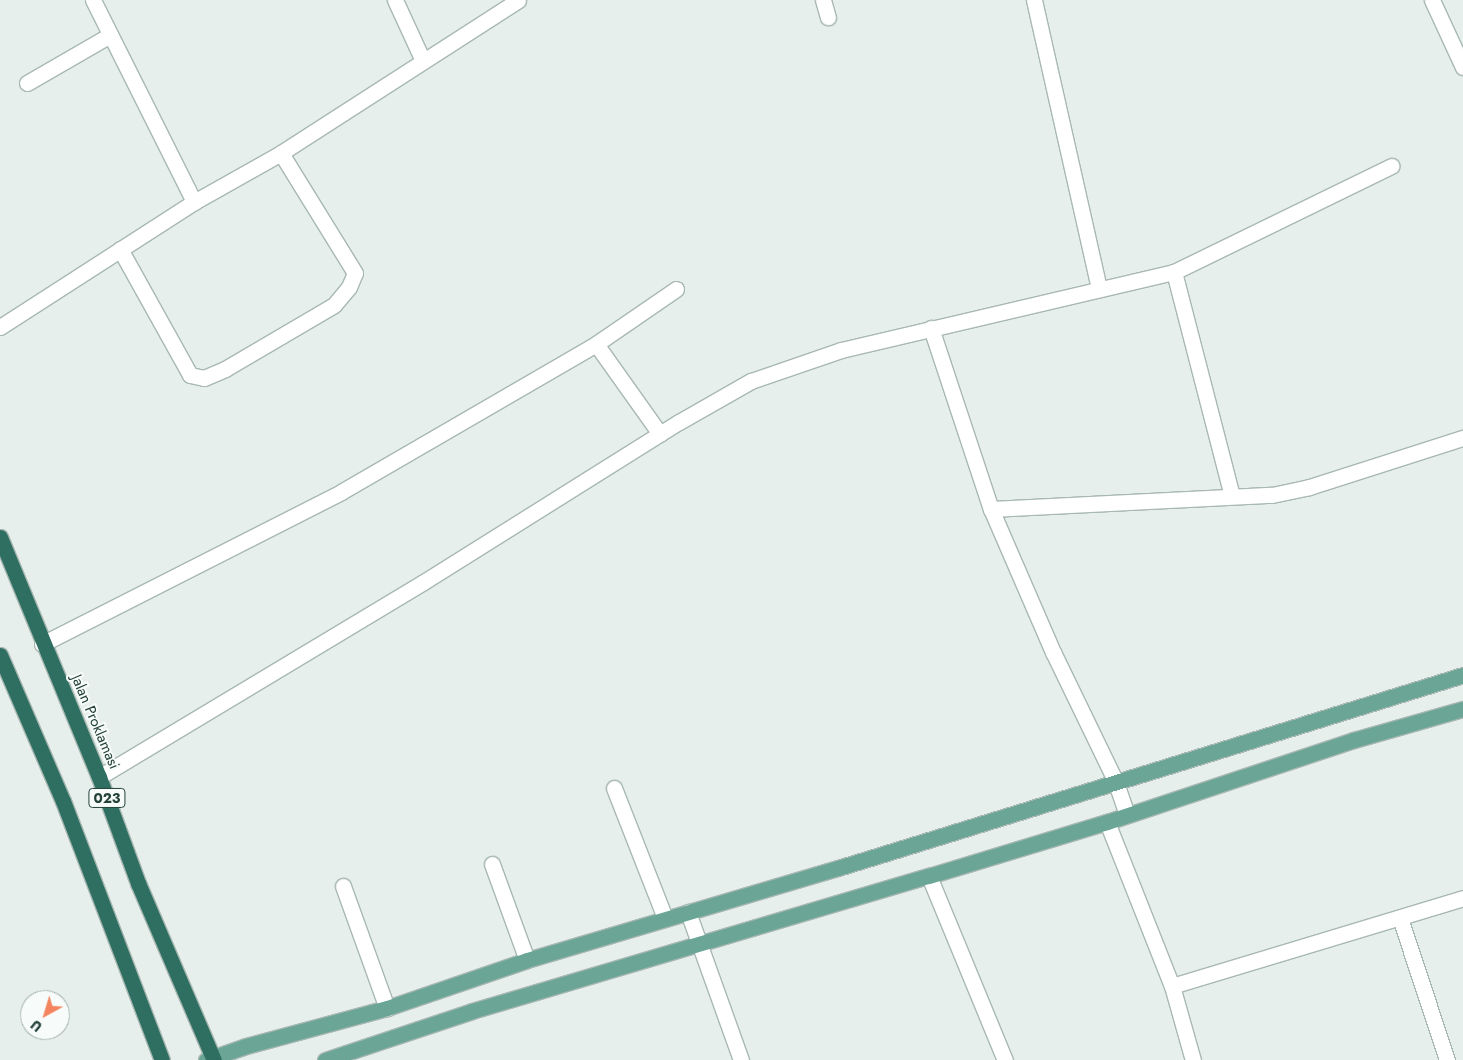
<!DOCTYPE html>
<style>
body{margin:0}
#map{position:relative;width:1463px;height:1060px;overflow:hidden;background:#e6efeb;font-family:Jost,sans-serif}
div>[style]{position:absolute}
.roads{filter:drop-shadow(1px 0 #a8b8b2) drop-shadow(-1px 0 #a8b8b2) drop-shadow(0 1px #a8b8b2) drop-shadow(0 -1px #a8b8b2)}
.minor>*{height:15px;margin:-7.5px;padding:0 7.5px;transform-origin:7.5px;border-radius:7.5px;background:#fff}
.major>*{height:15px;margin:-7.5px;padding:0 7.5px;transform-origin:7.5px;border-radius:7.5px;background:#6aa596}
.highway>*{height:15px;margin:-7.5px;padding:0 7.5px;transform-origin:7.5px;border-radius:7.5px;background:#2f6f62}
span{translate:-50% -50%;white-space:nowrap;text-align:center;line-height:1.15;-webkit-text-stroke:4px #f7fbf9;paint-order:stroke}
.shield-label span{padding:1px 4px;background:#f7fbf9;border:1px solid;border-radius:4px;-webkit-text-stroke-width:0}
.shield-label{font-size:14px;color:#24423a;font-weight:700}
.street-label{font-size:15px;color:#24423a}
.north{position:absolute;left:20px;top:990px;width:50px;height:50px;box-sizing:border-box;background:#f7fbf9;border:1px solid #a3b1ad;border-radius:50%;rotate:219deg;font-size:14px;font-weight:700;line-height:20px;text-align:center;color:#24423a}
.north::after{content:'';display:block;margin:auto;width:18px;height:22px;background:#f4845f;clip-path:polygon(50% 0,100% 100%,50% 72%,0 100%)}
</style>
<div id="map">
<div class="roads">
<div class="minor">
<i style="left:93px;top:0;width:226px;rotate:63.4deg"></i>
<i style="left:395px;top:0;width:67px;rotate:65.3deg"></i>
<i style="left:823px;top:0;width:18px;rotate:74deg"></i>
<i style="left:1034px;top:0;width:296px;rotate:77.3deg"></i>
<i style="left:1432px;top:0;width:74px;rotate:65.2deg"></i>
<i style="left:27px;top:83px;width:96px;rotate:-30deg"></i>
<i style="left:120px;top:249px;width:144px;rotate:60.9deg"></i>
<i style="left:190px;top:375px;width:14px;rotate:12deg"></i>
<i style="left:204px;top:378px;width:23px;rotate:-23deg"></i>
<i style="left:225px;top:369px;width:126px;rotate:-30.4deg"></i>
<i style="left:334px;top:305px;width:23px;rotate:-50deg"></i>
<i style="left:349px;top:287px;width:15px;rotate:-67deg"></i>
<i style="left:355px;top:273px;width:141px;rotate:-121.7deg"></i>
<i style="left:1174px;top:272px;width:242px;rotate:-26deg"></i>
<i style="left:0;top:327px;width:231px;rotate:-32.8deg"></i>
<i style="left:194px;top:202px;width:100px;rotate:-29.4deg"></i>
<i style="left:281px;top:153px;width:282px;rotate:-32.8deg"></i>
<i style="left:931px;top:328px;width:191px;rotate:71.7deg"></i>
<i style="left:991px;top:509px;width:156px;rotate:66.6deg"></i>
<i style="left:1053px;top:652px;width:142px;rotate:64.2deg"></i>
<i style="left:1115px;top:780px;width:37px;rotate:71deg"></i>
<i style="left:660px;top:434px;width:110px;rotate:-125.4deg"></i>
<i style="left:596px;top:344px;width:97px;rotate:-34.5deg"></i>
<i style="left:991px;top:509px;width:281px;rotate:-2.9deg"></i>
<i style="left:1272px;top:495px;width:38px;rotate:-12deg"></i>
<i style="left:1309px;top:487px;width:162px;rotate:-17.7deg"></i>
<i style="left:42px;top:644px;width:335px;rotate:-26.9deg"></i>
<i style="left:341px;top:492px;width:295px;rotate:-30.1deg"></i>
<i style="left:99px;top:777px;width:377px;rotate:-31deg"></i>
<i style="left:422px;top:583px;width:303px;rotate:-32.1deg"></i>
<i style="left:679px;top:422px;width:83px;rotate:-29.7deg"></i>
<i style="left:751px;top:381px;width:95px;rotate:-19deg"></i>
<i style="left:841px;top:350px;width:342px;rotate:-13.2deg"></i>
<i style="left:1174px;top:272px;width:231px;rotate:75.5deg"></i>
<i style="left:614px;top:788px;width:140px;rotate:68.6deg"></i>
<i style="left:1107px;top:822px;width:176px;rotate:68.4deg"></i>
<i style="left:1172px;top:986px;width:77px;rotate:74.2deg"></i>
<i style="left:492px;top:864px;width:102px;rotate:70deg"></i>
<i style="left:929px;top:876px;width:199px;rotate:67.6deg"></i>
<i style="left:343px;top:886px;width:130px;rotate:70.2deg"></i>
<i style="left:688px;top:912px;width:157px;rotate:70.3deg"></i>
<i style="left:1400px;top:918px;width:150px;rotate:71.7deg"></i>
<i style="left:1172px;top:986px;width:304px;rotate:-16.8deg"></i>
</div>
<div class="major">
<i style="left:206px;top:1060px;width:42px;rotate:-19.3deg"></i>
<i style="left:246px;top:1046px;width:146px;rotate:-15.1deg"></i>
<i style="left:387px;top:1008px;width:148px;rotate:-18.9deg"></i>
<i style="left:527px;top:960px;width:324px;rotate:-16.5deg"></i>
<i style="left:838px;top:868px;width:654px;rotate:-17.16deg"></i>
<i style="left:325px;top:1060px;width:155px;rotate:-18.4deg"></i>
<i style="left:472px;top:1011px;width:477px;rotate:-16.5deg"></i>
<i style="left:929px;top:876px;width:186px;rotate:-16.9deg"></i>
<i style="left:1107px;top:822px;width:260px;rotate:-18.4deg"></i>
<i style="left:1354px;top:740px;width:113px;rotate:-15.9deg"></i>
</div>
<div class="highway">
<i style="left:0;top:537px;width:260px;rotate:67.6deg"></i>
<i style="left:99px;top:777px;width:113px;rotate:69.8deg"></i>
<i style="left:138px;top:883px;width:193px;rotate:66.8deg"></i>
<i style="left:0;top:655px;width:159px;rotate:66.7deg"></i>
<i style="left:63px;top:801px;width:277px;rotate:69.1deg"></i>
</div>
</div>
<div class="shield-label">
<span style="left:107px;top:798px">023</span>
</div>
<div class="street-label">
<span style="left:95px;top:722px;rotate:67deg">Jalan Proklamasi</span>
</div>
<div class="north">U</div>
</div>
